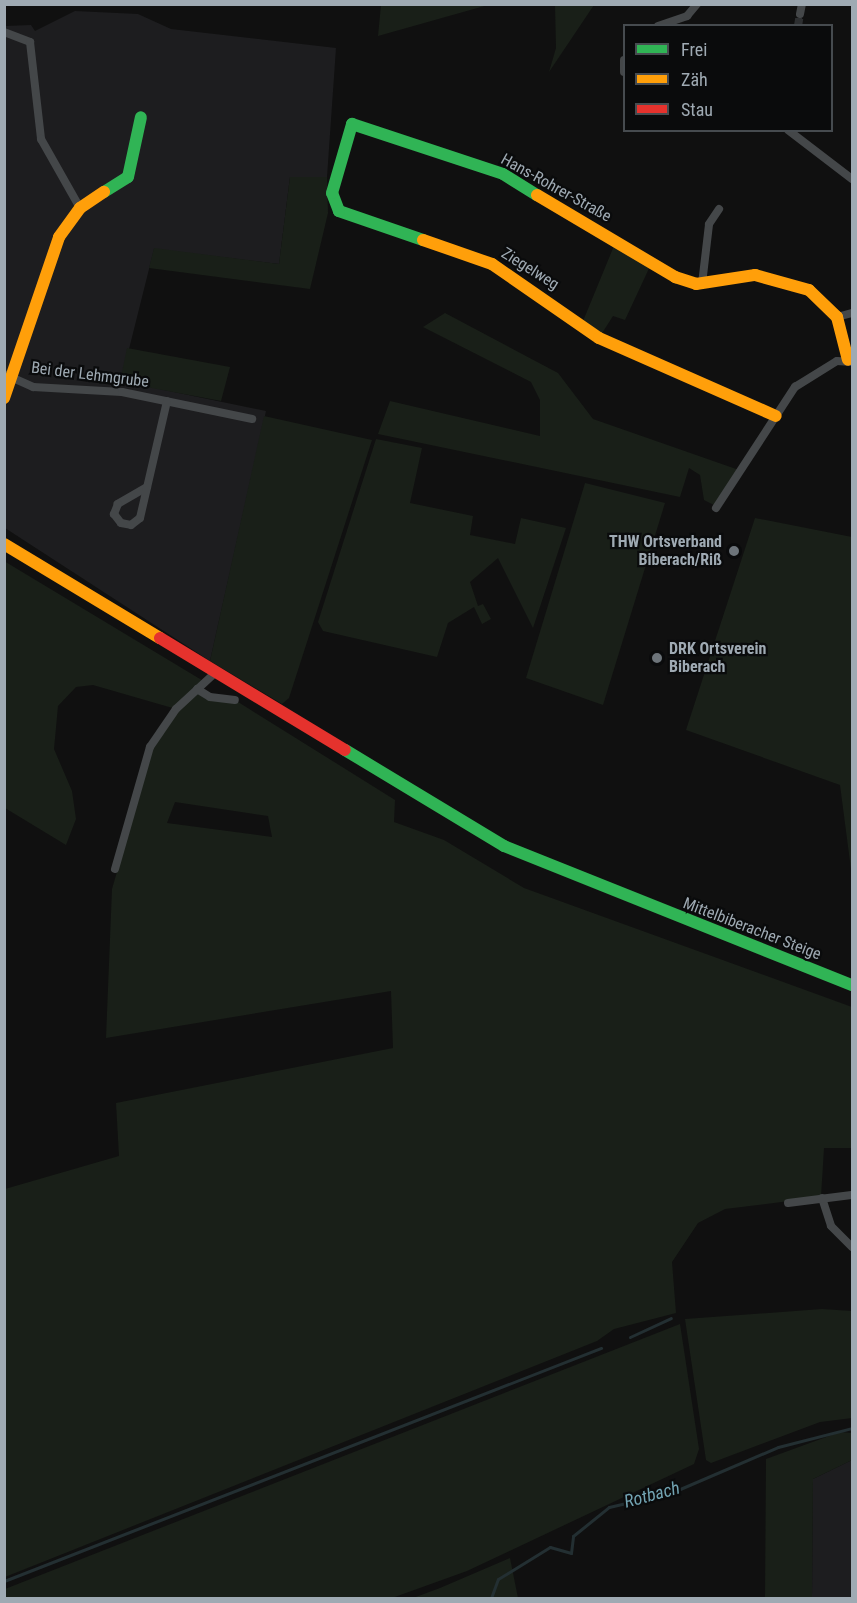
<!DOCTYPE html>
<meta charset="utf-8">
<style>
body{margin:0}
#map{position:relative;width:857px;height:1603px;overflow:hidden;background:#101010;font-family:"Roboto Condensed",sans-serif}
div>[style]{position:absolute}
.built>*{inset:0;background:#1d1d1f}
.green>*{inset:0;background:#191f18}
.stream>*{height:3px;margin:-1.5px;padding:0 1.5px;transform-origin:1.5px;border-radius:1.5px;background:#232f32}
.street-tunnel>*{height:8px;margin-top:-4px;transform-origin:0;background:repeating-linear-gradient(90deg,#2d2f31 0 8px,transparent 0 12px)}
.street>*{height:8px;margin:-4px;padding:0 4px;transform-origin:4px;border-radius:4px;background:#444749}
.fast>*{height:12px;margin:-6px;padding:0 6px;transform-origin:6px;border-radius:6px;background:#30b455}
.slow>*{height:12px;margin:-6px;padding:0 6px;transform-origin:6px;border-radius:6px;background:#ff9f0a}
.jam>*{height:12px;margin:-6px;padding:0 6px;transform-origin:6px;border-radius:6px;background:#e5322d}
.dots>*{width:16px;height:16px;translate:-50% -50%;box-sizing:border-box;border:3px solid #0a0b0c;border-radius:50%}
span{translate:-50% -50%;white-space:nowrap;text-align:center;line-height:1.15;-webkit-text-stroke:4.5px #0a0b0c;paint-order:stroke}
.street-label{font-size:16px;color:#9faab3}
.poi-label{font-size:16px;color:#9faab3;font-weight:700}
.right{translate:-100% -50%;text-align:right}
.left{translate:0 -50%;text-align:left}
.water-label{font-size:18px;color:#72a3b2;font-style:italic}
.frame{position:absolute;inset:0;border:6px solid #9faab3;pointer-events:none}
.legend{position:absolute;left:623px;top:24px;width:210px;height:108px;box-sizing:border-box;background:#0a0b0c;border:2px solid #464b4f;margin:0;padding:8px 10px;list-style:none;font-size:18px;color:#9faab3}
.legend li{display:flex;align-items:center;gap:12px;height:30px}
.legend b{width:30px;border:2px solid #464b4f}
</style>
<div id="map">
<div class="built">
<i style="clip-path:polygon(75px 11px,138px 14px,171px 29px,336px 48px,327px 177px,290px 177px,279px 264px,154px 249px,121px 381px,266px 411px,210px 661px,5px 528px,5px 26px,31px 25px,35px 31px)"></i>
<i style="clip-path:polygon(852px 1460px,852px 1598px,812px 1598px,813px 1479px)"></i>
</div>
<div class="green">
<i style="clip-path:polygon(381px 5px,381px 4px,488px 5px,378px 36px)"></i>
<i style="clip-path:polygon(555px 5px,594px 5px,549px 72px,556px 48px)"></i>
<i style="clip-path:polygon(290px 177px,327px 177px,328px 213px,310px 289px,149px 268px,154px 248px,279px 264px)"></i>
<i style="clip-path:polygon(616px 241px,652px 262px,625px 320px,613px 316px,599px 338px,581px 326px)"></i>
<i style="clip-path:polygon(445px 313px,558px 373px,593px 419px,739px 470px,716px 506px,704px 500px,700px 475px,689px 468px,680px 497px,378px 434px,390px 401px,540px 436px,540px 400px,531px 382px,423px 327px)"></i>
<i style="clip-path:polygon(127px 348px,230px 367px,221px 401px,120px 382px)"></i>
<i style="clip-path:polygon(264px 416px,372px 440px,289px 698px,282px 704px,210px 661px)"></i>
<i style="clip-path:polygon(376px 439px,422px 448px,410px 503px,473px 516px,470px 535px,515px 544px,521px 518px,566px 528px,533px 628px,498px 558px,470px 582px,478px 606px,483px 604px,491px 619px,482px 624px,474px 607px,448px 623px,437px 657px,323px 631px,318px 622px)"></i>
<i style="clip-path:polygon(585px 483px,665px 503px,603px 705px,526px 678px)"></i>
<i style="clip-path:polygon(755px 518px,852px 537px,852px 877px,840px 785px,686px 730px)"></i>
<i style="clip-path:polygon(4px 561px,205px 682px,176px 709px,93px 685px,76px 687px,58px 706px,54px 749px,72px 791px,76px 819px,66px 845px,5px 808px)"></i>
<i style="clip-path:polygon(evenodd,197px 692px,235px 700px,395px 800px,394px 822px,444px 840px,524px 888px,852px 1007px,852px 1148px,824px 1148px,821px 1197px,725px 1209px,698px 1223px,672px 1262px,676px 1313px,614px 1329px,597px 1341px,5px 1577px,5px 1189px,119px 1156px,116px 1103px,393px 1048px,391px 991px,106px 1038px,112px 889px,153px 748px,171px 717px,197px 692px,175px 802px,268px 816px,272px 837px,167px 823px,175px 802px)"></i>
<i style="clip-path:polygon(822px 1309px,852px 1311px,852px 1418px,820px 1422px,711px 1463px,706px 1460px,685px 1319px)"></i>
<i style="clip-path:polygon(680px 1324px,699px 1449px,694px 1464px,467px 1571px,392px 1598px,5px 1598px,5px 1589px)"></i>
<i style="clip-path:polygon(840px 1432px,852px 1433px,852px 1460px,813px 1479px,812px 1598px,765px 1598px,766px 1459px)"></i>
<i style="clip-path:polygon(510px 1558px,518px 1598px,413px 1598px,440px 1588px)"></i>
</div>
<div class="stream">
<i style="left:630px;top:1337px;width:45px;rotate:-24.9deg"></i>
<i style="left:4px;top:1581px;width:641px;rotate:-21.32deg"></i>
<i style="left:491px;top:1598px;width:20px;rotate:-70deg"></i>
<i style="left:498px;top:1579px;width:61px;rotate:-31.6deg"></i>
<i style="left:550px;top:1547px;width:22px;rotate:16deg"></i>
<i style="left:571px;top:1553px;width:17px;rotate:-83deg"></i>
<i style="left:573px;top:1536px;width:46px;rotate:-38.9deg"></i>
<i style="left:609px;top:1507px;width:66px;rotate:-13.2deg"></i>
<i style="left:673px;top:1492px;width:114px;rotate:-23.2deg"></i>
<i style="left:778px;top:1447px;width:76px;rotate:-14.4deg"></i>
</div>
<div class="street-tunnel">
<i style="left:798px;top:26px;width:12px;rotate:-81deg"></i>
</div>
<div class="street">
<i style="left:800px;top:14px;width:10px;rotate:-79deg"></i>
<i style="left:658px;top:26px;width:31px;rotate:-19deg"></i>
<i style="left:687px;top:16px;width:16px;rotate:-50deg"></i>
<i style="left:4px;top:32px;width:28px;rotate:21deg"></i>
<i style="left:30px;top:42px;width:98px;rotate:83.5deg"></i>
<i style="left:41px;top:139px;width:79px;rotate:60.5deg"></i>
<i style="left:624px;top:60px;width:12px;rotate:90deg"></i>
<i style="left:788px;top:130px;width:81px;rotate:37.4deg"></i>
<i style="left:702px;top:284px;width:60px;rotate:-83.3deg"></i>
<i style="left:709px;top:224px;width:18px;rotate:-56deg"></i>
<i style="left:837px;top:317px;width:16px;rotate:-15deg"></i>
<i style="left:4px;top:374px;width:32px;rotate:24deg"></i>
<i style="left:33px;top:387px;width:89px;rotate:3.2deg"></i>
<i style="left:122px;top:392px;width:133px;rotate:11.7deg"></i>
<i style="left:147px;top:487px;width:34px;rotate:150deg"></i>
<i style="left:118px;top:504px;width:11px;rotate:112deg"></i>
<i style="left:114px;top:514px;width:11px;rotate:52deg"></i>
<i style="left:121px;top:523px;width:10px;rotate:11deg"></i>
<i style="left:131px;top:525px;width:11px;rotate:-38deg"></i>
<i style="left:140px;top:518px;width:120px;rotate:-77deg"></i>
<i style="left:716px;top:508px;width:145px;rotate:-56.9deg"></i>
<i style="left:795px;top:387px;width:49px;rotate:-31.8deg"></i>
<i style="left:837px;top:361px;width:15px;rotate:4deg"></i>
<i style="left:197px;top:689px;width:15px;rotate:32deg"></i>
<i style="left:210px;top:697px;width:25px;rotate:7deg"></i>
<i style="left:115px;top:869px;width:127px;rotate:-74deg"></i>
<i style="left:150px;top:747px;width:46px;rotate:-55.6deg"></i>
<i style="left:176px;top:709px;width:54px;rotate:-42.8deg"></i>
<i style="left:822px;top:1198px;width:29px;rotate:72deg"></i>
<i style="left:831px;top:1226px;width:30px;rotate:45deg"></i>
<i style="left:788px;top:1203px;width:64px;rotate:-7.1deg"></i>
</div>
<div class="fast">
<i style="left:104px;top:192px;width:28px;rotate:-32deg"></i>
<i style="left:128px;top:177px;width:61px;rotate:-77.8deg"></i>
<i style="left:423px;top:240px;width:89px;rotate:-161deg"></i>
<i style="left:339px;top:211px;width:19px;rotate:-111deg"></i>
<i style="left:332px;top:193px;width:72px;rotate:-73.8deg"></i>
<i style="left:352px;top:124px;width:159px;rotate:18.3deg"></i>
<i style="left:503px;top:174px;width:40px;rotate:32deg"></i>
<i style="left:345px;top:750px;width:186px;rotate:31.1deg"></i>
<i style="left:504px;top:846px;width:375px;rotate:21.8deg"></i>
</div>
<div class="slow">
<i style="left:537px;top:195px;width:161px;rotate:30.7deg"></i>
<i style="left:675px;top:277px;width:22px;rotate:18deg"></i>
<i style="left:696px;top:284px;width:60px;rotate:-8.7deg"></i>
<i style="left:755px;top:275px;width:56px;rotate:15.5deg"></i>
<i style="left:809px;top:290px;width:39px;rotate:44deg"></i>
<i style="left:837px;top:317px;width:44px;rotate:75.7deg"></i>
<i style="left:423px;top:240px;width:73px;rotate:19.2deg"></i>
<i style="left:492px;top:264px;width:130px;rotate:34.7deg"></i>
<i style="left:599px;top:338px;width:193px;rotate:23.8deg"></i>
<i style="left:4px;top:398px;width:170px;rotate:-71.1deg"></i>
<i style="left:59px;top:237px;width:36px;rotate:-54deg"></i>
<i style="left:80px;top:208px;width:29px;rotate:-34deg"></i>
<i style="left:4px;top:544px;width:182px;rotate:31.1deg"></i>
</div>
<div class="jam">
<i style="left:160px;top:638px;width:216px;rotate:31.2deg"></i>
</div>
<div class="dots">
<i style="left:734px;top:551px;background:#6d747a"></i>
<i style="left:657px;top:658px;background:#6d747a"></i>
</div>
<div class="street-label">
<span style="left:556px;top:188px;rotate:29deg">Hans-Rohrer-Straße</span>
<span style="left:530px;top:269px;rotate:32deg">Ziegelweg</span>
<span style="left:90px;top:375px;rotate:7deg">Bei der Lehmgrube</span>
<span style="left:752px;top:929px;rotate:21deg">Mittelbiberacher Steige</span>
</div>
<div class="poi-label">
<span class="right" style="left:722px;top:551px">THW Ortsverband<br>Biberach/Riß</span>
<span class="left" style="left:669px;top:658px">DRK Ortsverein<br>Biberach</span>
</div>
<div class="water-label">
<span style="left:652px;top:1495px;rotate:-15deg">Rotbach</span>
</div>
<div class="frame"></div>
<ul class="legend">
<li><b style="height:8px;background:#30b455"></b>Frei</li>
<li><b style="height:8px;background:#ff9f0a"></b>Zäh</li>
<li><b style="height:8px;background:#e5322d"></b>Stau</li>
</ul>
</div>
